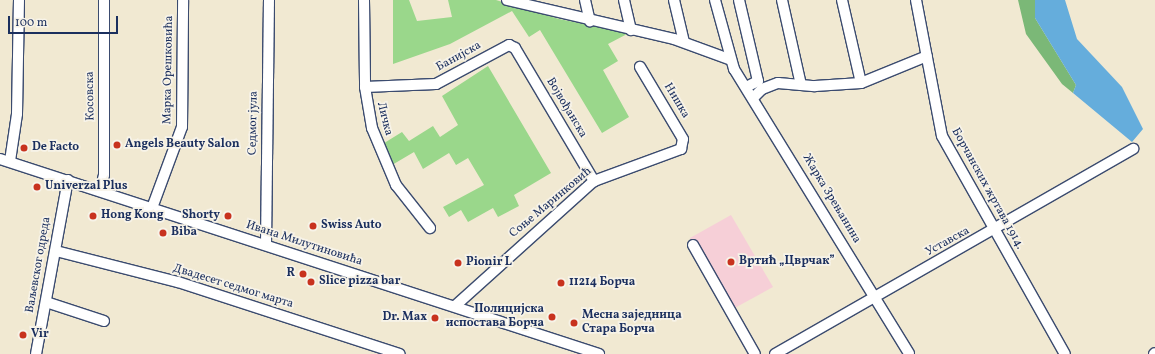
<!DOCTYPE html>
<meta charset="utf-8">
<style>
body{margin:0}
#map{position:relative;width:1155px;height:354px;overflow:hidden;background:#f1e9d2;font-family:Vollkorn,serif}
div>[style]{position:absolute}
.built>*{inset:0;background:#f6cfd7}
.green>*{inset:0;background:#9ad78b}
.forest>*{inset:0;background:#7bb877}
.water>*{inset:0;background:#65addc}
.roads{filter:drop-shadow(1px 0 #3b4b6f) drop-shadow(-1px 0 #3b4b6f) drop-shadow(0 1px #3b4b6f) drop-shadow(0 -1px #3b4b6f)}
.minor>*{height:10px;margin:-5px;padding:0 5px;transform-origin:5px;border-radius:5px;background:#fff}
.dots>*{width:11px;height:11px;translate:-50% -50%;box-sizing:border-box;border:2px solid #f7f3e8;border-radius:50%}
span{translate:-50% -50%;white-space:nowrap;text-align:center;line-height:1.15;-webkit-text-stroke:3.5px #f7f3e8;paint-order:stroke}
.street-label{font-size:12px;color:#1b2f5e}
.poi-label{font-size:12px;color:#1b2f5e;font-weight:700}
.left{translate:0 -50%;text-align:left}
.right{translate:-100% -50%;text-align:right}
.scale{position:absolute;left:8px;top:16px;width:110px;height:18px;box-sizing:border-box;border:2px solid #1b2f5e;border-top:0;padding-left:5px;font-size:12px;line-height:14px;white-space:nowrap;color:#1b2f5e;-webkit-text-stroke:3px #f7f3e8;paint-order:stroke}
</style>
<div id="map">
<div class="built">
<i style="clip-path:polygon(731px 215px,773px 287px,731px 310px,690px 238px)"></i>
</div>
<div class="green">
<i style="clip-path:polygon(393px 0,409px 0,417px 21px,452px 17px,448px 0,496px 0,559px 19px,629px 33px,608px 44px,618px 61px,603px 70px,629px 117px,602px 133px,540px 30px,529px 37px,512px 11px,450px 44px,393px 64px)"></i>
<i style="clip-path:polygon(488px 66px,551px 173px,514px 195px,519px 206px,498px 217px,493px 208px,468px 222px,461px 210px,449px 217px,443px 207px,484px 185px,468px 158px,456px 165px,449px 153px,423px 169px,414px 152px,392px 165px,381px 145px,402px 132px,409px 141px,433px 126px,440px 137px,458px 125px,442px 96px)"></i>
</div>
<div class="forest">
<i style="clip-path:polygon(1018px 0,1035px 0,1035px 18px,1076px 85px,1073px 93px,1062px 84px,1026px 34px)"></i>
</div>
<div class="water">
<i style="clip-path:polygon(1035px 0,1065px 0,1077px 39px,1122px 87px,1143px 129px,1132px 142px,1073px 93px,1076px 85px,1035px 18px)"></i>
</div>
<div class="roads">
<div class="minor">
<i style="left:364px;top:0;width:87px;rotate:89.3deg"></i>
<i style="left:365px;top:87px;width:42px;rotate:80.3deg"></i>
<i style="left:372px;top:128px;width:62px;rotate:67.2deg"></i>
<i style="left:396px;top:185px;width:55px;rotate:51.7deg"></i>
<i style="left:507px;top:0;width:171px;rotate:13.1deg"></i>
<i style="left:674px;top:39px;width:59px;rotate:20deg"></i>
<i style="left:585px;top:0;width:22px;rotate:77deg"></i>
<i style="left:624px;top:0;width:31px;rotate:77deg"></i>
<i style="left:674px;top:0;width:43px;rotate:76.6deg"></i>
<i style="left:715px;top:0;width:72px;rotate:74.6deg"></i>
<i style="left:734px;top:69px;width:334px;rotate:58.4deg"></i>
<i style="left:739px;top:0;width:83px;rotate:76.8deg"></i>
<i style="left:758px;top:81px;width:13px;rotate:153deg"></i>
<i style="left:782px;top:0;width:87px;rotate:77.4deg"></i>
<i style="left:842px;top:0;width:85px;rotate:77.1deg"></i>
<i style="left:916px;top:0;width:138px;rotate:79.2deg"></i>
<i style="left:942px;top:136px;width:250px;rotate:60.6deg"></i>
<i style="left:365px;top:87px;width:71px;rotate:-2.4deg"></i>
<i style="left:436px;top:84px;width:83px;rotate:-28.1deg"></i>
<i style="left:509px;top:45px;width:7px;rotate:27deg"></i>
<i style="left:515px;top:48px;width:155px;rotate:59.3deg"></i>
<i style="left:754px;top:97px;width:11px;rotate:-45deg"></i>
<i style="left:762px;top:89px;width:17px;rotate:-21deg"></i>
<i style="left:778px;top:83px;width:37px;rotate:5deg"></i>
<i style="left:815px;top:86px;width:46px;rotate:-3.7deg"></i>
<i style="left:861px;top:83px;width:71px;rotate:-22.2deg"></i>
<i style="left:0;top:159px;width:630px;rotate:18.03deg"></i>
<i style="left:10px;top:161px;width:48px;rotate:-81.5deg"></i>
<i style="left:17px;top:114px;width:114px;rotate:-89deg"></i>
<i style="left:100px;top:191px;width:16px;rotate:-76deg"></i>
<i style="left:104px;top:175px;width:175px;rotate:-90deg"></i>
<i style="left:152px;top:208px;width:86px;rotate:-69.7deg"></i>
<i style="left:182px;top:127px;width:127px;rotate:-89.5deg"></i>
<i style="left:266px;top:245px;width:245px;rotate:-89.3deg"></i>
<i style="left:693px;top:245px;width:125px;rotate:60.4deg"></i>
<i style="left:56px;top:251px;width:126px;rotate:14.3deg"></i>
<i style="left:178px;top:282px;width:233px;rotate:18deg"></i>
<i style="left:46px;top:302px;width:61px;rotate:18.1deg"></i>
<i style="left:455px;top:306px;width:187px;rotate:-42deg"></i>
<i style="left:594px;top:181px;width:93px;rotate:-20.2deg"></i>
<i style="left:681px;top:149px;width:10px;rotate:-79deg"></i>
<i style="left:683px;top:139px;width:84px;rotate:-120.8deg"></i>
<i style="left:36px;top:354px;width:177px;rotate:-79.6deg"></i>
<i style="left:775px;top:354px;width:413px;rotate:-29.8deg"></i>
<i style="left:1154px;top:354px;width:1px;rotate:-45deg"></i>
</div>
</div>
<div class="dots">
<i style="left:117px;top:145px;background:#c8321e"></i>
<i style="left:24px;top:148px;background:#c8321e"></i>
<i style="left:37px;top:187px;background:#c8321e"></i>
<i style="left:93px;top:216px;background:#c8321e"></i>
<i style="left:228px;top:216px;background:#c8321e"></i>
<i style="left:313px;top:226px;background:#c8321e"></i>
<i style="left:163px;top:233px;background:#c8321e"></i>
<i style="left:731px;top:262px;background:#c8321e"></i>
<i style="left:458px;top:263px;background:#c8321e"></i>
<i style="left:303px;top:274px;background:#c8321e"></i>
<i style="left:311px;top:282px;background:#c8321e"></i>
<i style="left:561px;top:283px;background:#c8321e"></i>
<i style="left:552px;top:317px;background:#c8321e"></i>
<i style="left:435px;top:318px;background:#c8321e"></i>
<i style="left:574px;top:323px;background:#c8321e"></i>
<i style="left:23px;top:335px;background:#c8321e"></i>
</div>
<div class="street-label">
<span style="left:459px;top:57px;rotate:-29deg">Банијска</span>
<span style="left:169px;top:70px;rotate:-89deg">Марка Орешковића</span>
<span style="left:91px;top:96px;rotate:-91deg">Косовска</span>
<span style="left:676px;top:101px;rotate:59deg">Нишка</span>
<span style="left:566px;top:108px;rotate:59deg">Војвођанска</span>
<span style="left:384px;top:119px;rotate:76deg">Личка</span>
<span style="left:254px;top:123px;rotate:-89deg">Седмог јула</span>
<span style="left:987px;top:189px;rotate:61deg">Борчанских жртава 1914.</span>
<span style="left:831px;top:199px;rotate:59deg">Жарка Зрењанина</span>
<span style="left:551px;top:203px;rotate:-40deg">Соње Маринковић</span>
<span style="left:948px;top:242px;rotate:-29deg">Уставска</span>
<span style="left:304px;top:244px;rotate:18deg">Ивана Милутиновића</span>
<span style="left:39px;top:265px;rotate:-80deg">Ваљевског одреда</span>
<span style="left:233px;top:287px;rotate:17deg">Двадесет седмог марта</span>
</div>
<div class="poi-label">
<span class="left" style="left:125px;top:145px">Angels Beauty Salon</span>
<span class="left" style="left:32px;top:148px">De Facto</span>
<span class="left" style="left:45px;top:187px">Univerzal Plus</span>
<span class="left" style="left:101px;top:216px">Hong Kong</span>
<span class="right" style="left:220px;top:216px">Shorty</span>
<span class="left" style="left:321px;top:226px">Swiss Auto</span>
<span class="left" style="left:171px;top:233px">Biba</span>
<span class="left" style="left:739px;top:262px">Вртић „Цврчак”</span>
<span class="left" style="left:466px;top:263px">Pionir L</span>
<span class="right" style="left:295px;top:274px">R</span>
<span class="left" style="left:319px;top:282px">Slice pizza bar</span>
<span class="left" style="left:569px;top:283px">11214 Борча</span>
<span class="right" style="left:544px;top:317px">Полицијска<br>испостава Борча</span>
<span class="left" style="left:582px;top:323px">Месна заједница<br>Стара Борча</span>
<span class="right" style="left:427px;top:318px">Dr. Max</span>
<span class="left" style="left:31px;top:335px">Vir</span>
</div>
<div class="scale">100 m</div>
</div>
